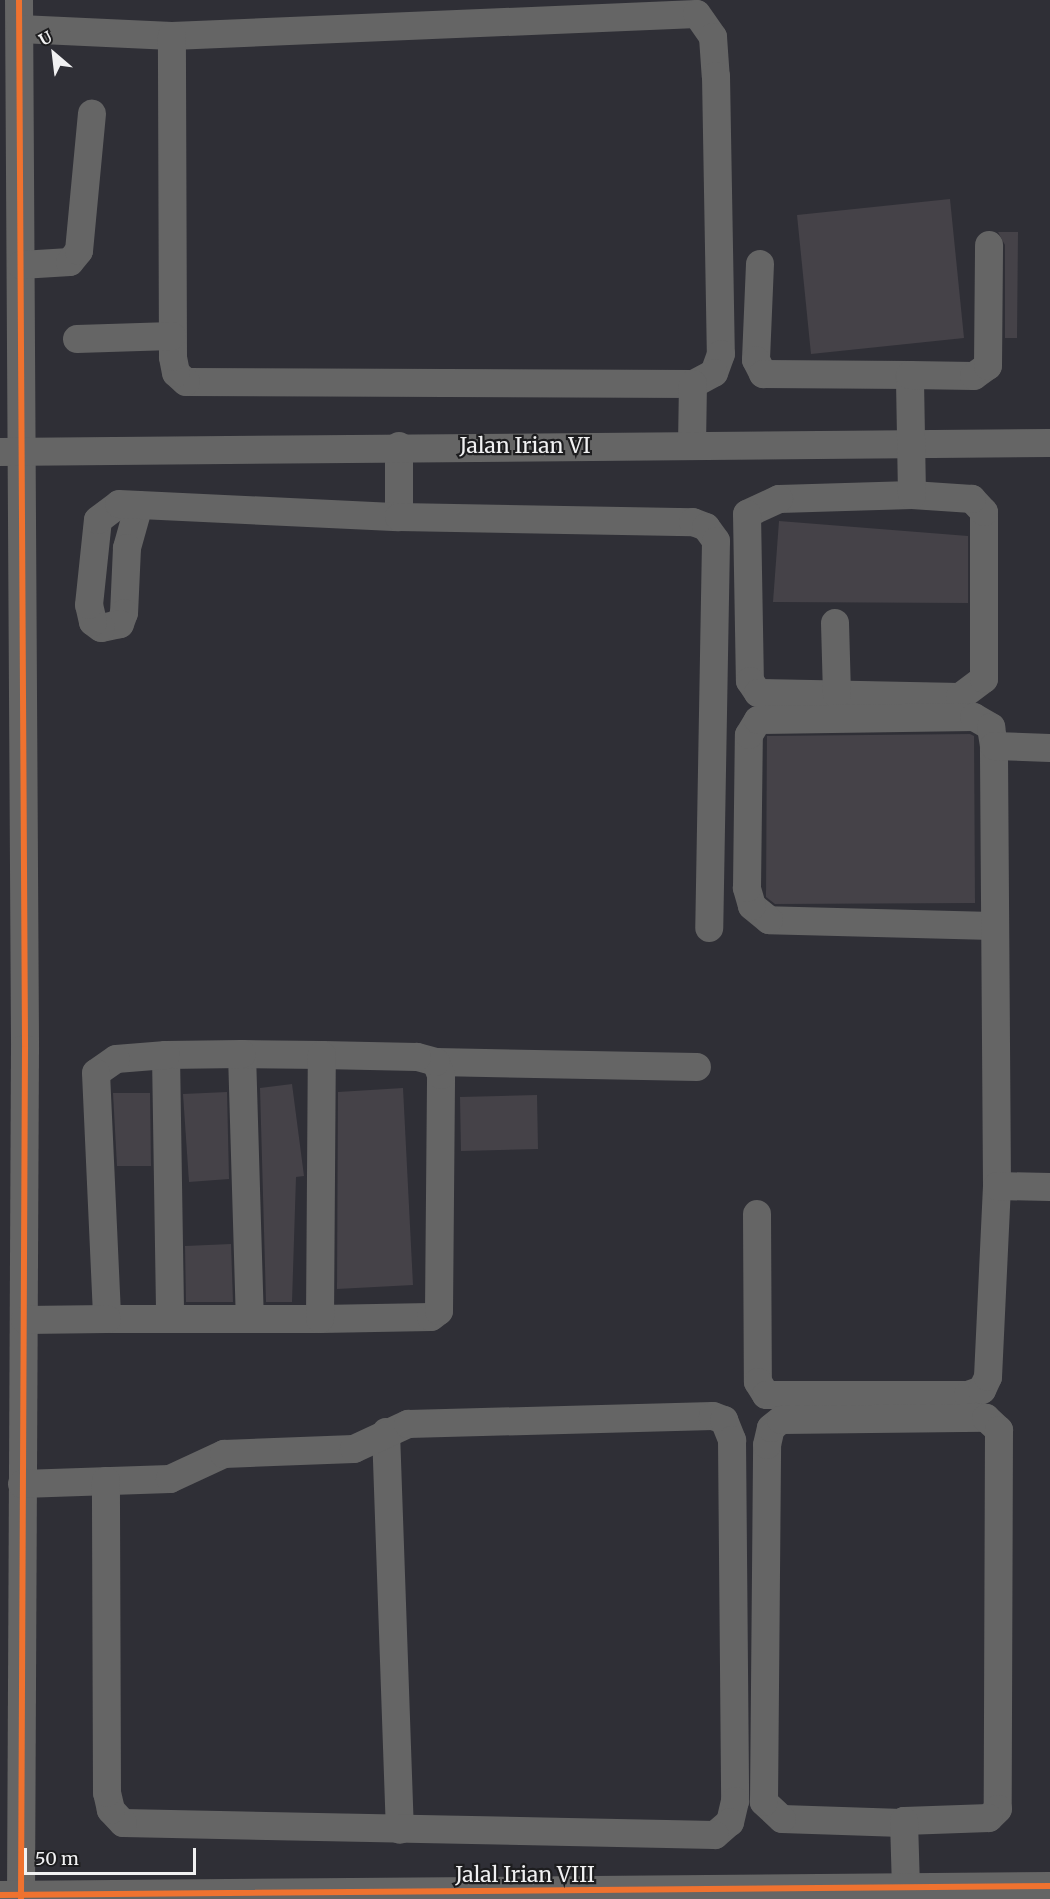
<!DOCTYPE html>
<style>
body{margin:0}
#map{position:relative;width:1050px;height:1899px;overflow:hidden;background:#272728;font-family:Merriweather,serif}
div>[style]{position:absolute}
.built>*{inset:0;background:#2f2f36}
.building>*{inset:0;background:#454248}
.minor>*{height:28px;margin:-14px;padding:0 14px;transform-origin:14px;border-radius:14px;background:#656565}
.cycleway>*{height:6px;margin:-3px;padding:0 3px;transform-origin:3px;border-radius:3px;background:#ef722f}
span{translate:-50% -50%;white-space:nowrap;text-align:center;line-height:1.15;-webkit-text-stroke:4.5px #1d1d1f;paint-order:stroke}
.street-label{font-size:21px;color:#f1f1f2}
.north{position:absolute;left:24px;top:24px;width:60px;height:60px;-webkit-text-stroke:4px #1d1d1f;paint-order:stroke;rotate:332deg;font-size:16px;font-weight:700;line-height:24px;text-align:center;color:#f1f1f2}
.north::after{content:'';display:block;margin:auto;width:21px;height:27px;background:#f1f1f2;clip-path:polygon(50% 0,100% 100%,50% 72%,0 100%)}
.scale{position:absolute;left:24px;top:1848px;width:172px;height:27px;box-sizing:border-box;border:3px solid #f1f1f2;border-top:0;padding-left:8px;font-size:18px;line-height:21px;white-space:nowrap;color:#f1f1f2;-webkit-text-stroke:4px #1d1d1f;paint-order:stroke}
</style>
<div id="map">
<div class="built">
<i style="clip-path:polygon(0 0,1050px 0,1050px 1899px,0 1899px)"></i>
</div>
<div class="building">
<i style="clip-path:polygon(950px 199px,964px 338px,811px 354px,797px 215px)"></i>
<i style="clip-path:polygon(998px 232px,1018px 232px,1017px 338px,1005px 338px,1005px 245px)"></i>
<i style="clip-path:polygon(779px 521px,968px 536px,968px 603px,773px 602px)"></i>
<i style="clip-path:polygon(970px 734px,974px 736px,975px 903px,775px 904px,766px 897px,767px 736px)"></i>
<i style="clip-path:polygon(292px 1084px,304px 1176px,296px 1177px,292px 1302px,266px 1302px,260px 1088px)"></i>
<i style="clip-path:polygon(403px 1088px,413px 1285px,337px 1289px,338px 1092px)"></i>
<i style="clip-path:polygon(227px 1092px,229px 1179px,189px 1182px,183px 1094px)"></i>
<i style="clip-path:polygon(113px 1093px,150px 1093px,151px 1166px,117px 1166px)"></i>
<i style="clip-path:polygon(537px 1095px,538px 1149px,461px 1151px,460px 1097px)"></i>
<i style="clip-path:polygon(231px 1244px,233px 1302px,186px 1302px,185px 1246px)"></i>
</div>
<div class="minor">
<i style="left:19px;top:0;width:1049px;rotate:89.67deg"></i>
<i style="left:25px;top:1049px;width:850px;rotate:90.27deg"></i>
<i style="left:20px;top:29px;width:152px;rotate:2.6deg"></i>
<i style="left:172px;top:36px;width:525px;rotate:-2.4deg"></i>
<i style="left:697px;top:14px;width:28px;rotate:55deg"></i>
<i style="left:713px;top:37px;width:39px;rotate:86deg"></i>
<i style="left:716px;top:76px;width:278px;rotate:89deg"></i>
<i style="left:721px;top:354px;width:20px;rotate:110deg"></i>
<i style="left:714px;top:373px;width:24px;rotate:152deg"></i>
<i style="left:693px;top:384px;width:507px;rotate:-179.77deg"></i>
<i style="left:186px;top:382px;width:13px;rotate:-138deg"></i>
<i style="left:176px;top:373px;width:16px;rotate:-101deg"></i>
<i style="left:173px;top:357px;width:321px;rotate:-90.2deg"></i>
<i style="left:760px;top:264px;width:96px;rotate:92.4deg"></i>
<i style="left:756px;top:360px;width:16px;rotate:63deg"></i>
<i style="left:763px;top:374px;width:147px;rotate:0.4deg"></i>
<i style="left:21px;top:265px;width:49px;rotate:-3.5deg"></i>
<i style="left:70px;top:262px;width:14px;rotate:-51deg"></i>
<i style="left:79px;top:251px;width:138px;rotate:-84.6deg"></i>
<i style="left:77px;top:339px;width:95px;rotate:-1.8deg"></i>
<i style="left:399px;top:446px;width:71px;rotate:90deg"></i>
<i style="left:692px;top:446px;width:62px;rotate:-89.1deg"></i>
<i style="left:0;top:452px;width:1050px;rotate:-0.49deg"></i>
<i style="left:912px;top:495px;width:133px;rotate:178.3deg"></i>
<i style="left:779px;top:499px;width:35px;rotate:155deg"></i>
<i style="left:747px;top:514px;width:167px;rotate:89deg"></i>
<i style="left:750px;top:681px;width:14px;rotate:56deg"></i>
<i style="left:758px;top:693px;width:202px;rotate:1.1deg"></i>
<i style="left:960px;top:697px;width:30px;rotate:-37deg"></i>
<i style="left:984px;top:679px;width:167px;rotate:-90deg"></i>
<i style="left:984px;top:512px;width:18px;rotate:-133deg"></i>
<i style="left:972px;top:499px;width:60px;rotate:-176.2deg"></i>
<i style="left:912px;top:495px;width:120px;rotate:-91deg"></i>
<i style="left:910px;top:375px;width:64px;rotate:0.9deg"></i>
<i style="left:974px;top:376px;width:17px;rotate:-36deg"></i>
<i style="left:988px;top:366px;width:121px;rotate:-89.5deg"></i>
<i style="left:139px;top:505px;width:45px;rotate:105.6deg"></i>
<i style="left:127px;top:548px;width:65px;rotate:92.6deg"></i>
<i style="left:124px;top:613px;width:12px;rotate:110deg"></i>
<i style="left:120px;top:624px;width:19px;rotate:168deg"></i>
<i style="left:101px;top:628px;width:10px;rotate:-143deg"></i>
<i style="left:93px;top:622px;width:17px;rotate:-103deg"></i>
<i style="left:89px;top:605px;width:85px;rotate:-84deg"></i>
<i style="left:98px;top:520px;width:26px;rotate:-37deg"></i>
<i style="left:119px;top:504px;width:280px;rotate:2.7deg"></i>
<i style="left:399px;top:517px;width:294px;rotate:1deg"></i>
<i style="left:693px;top:522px;width:14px;rotate:21deg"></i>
<i style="left:706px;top:527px;width:17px;rotate:54deg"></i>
<i style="left:716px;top:541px;width:387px;rotate:91deg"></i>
<i style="left:835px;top:623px;width:71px;rotate:88.4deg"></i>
<i style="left:993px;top:926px;width:224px;rotate:-178.5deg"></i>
<i style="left:769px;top:920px;width:22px;rotate:-141deg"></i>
<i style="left:752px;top:906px;width:19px;rotate:-106deg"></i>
<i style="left:747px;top:888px;width:153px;rotate:-89.3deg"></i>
<i style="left:749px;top:735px;width:17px;rotate:-59deg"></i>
<i style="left:758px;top:720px;width:216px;rotate:-0.8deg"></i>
<i style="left:974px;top:717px;width:20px;rotate:30deg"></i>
<i style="left:991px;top:727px;width:19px;rotate:81deg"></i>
<i style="left:242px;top:1054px;width:265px;rotate:88.3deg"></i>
<i style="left:166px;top:1055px;width:264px;rotate:89.1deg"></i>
<i style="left:436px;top:1062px;width:261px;rotate:1.1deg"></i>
<i style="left:997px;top:1186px;width:440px;rotate:-90.4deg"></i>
<i style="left:994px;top:746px;width:56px;rotate:2deg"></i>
<i style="left:757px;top:1214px;width:168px;rotate:89.7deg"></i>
<i style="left:758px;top:1382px;width:15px;rotate:58deg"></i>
<i style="left:766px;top:1395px;width:202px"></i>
<i style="left:968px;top:1395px;width:15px;rotate:-20deg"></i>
<i style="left:982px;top:1390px;width:14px;rotate:-65deg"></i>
<i style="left:988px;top:1377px;width:191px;rotate:-87.3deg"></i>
<i style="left:997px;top:1186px;width:53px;rotate:1.1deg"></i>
<i style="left:320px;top:1319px;width:111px;rotate:-1deg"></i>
<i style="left:431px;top:1317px;width:10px;rotate:-37deg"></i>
<i style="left:439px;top:1311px;width:236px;rotate:-89.5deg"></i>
<i style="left:441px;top:1075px;width:14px;rotate:-111deg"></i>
<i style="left:436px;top:1062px;width:20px;rotate:-165deg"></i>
<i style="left:417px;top:1057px;width:95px;rotate:-178.8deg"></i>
<i style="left:322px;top:1055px;width:80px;rotate:-179.3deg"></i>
<i style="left:242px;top:1054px;width:76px;rotate:179.2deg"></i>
<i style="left:166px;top:1055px;width:50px;rotate:175.4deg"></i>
<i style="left:116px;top:1059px;width:24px;rotate:145deg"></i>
<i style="left:96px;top:1073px;width:246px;rotate:87.4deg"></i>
<i style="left:107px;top:1319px;width:213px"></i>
<i style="left:320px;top:1319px;width:264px;rotate:-89.6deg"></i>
<i style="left:25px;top:1320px;width:82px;rotate:-0.7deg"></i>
<i style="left:386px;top:1432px;width:398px;rotate:88deg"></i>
<i style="left:22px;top:1484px;width:148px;rotate:-1.9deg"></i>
<i style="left:170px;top:1479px;width:60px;rotate:-24.8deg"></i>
<i style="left:224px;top:1454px;width:130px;rotate:-2.2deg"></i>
<i style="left:354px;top:1449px;width:60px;rotate:-24.8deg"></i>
<i style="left:408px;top:1424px;width:305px;rotate:-1.5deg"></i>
<i style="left:713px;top:1416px;width:12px;rotate:20deg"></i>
<i style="left:724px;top:1420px;width:22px;rotate:68deg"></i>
<i style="left:732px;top:1440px;width:361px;rotate:89.5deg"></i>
<i style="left:735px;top:1801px;width:22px;rotate:103deg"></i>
<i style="left:730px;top:1822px;width:20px;rotate:139deg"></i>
<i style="left:715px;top:1835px;width:592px;rotate:-178.84deg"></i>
<i style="left:123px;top:1823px;width:18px;rotate:-133deg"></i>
<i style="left:111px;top:1810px;width:17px;rotate:-103deg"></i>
<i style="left:107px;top:1793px;width:312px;rotate:-90.2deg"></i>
<i style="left:902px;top:1823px;width:120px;rotate:-178.1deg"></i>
<i style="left:782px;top:1819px;width:25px;rotate:-137deg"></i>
<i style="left:764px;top:1802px;width:357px;rotate:-89.5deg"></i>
<i style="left:767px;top:1445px;width:17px;rotate:-77deg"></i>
<i style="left:771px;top:1428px;width:13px;rotate:-39deg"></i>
<i style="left:781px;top:1420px;width:205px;rotate:-0.6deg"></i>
<i style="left:986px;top:1418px;width:18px;rotate:43deg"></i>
<i style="left:999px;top:1430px;width:379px;rotate:90.2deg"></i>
<i style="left:998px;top:1809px;width:13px;rotate:135deg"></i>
<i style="left:989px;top:1818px;width:85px;rotate:178deg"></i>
<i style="left:904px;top:1821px;width:68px;rotate:88.3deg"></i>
<i style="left:0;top:1895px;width:1050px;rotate:-0.49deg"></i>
</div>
<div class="cycleway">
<i style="left:19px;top:0;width:1049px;rotate:89.67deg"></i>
<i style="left:25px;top:1049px;width:850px;rotate:90.27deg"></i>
<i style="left:0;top:1895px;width:1050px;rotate:-0.49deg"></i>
</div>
<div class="street-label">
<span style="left:525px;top:446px">Jalan Irian VI</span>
<span style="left:525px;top:1875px">Jalal Irian VIII</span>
</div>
<div class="north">U</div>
<div class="scale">50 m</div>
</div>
